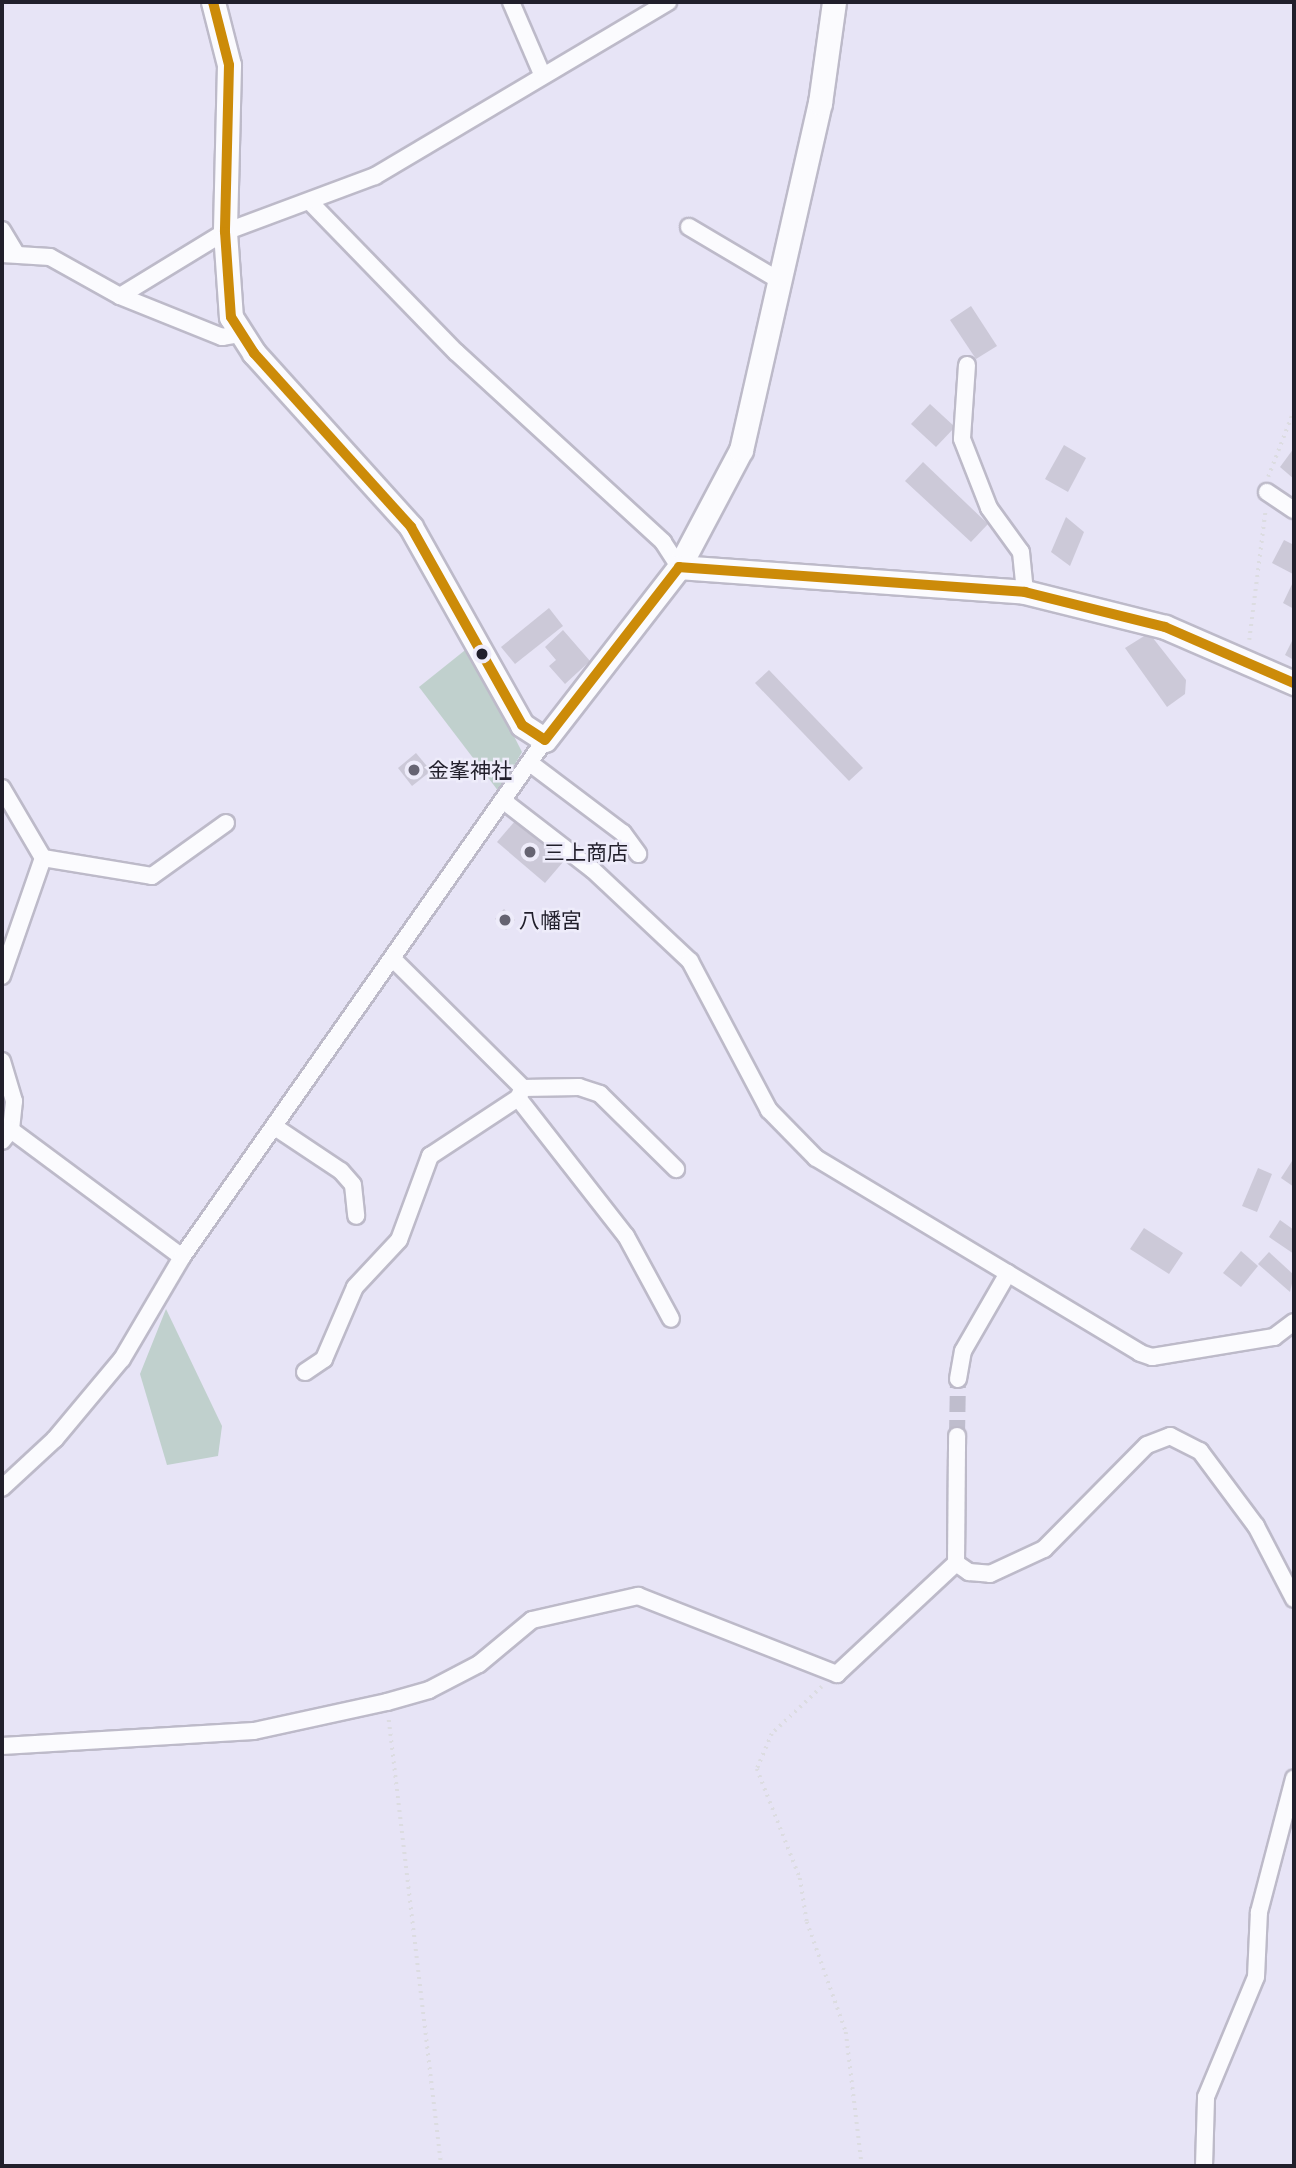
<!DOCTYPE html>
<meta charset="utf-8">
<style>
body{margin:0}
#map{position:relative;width:1296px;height:2168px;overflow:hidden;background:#e7e4f6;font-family:"Open Sans","Noto Sans JP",sans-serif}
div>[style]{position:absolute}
.green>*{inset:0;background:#c0d0cd}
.building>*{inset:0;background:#ccc9d8}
.street-tunnel>*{height:16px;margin-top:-8px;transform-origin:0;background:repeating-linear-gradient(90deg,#bfbdcd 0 16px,transparent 0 24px)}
.path>*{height:3.5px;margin-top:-1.75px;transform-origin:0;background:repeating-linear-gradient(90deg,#dcdce1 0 2px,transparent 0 7px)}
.roads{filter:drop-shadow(2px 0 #bdbac9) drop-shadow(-2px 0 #bdbac9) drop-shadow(0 2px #bdbac9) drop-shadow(0 -2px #bdbac9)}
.street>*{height:16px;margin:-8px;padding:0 8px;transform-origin:8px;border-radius:8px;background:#fbfbfe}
.secondary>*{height:23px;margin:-11.5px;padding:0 11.5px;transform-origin:11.5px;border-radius:11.5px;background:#fbfbfe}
.bus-1>*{height:10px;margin:-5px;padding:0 5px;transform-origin:5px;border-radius:5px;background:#cc8b09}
.dots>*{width:19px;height:19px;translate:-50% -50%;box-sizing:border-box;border:4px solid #eeecfa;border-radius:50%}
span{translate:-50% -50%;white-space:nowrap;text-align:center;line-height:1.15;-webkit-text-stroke:5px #eeecfa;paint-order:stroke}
.poi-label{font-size:21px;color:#211f2b}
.left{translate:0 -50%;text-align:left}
.frame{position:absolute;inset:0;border:4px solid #211f2b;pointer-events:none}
</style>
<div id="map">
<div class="green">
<i style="clip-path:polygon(469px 647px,522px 752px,499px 792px,419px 687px)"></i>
<i style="clip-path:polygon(166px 1309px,222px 1426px,218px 1456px,167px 1465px,140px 1374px)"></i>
</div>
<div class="building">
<i style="clip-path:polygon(971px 306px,997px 346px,976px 359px,950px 320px)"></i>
<i style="clip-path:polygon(930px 404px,955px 427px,936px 447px,911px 424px)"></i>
<i style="clip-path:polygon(1064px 445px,1086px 458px,1068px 492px,1045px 479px)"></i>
<i style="clip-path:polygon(1294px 448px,1294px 479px,1280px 467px)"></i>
<i style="clip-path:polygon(923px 462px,988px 524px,971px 542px,905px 481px)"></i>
<i style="clip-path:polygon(1066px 517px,1084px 532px,1070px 566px,1051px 552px)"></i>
<i style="clip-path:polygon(1284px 540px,1294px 545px,1293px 574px,1272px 563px)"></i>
<i style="clip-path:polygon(1294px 580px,1294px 609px,1283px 603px)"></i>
<i style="clip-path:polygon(549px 608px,563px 626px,515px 664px,501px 647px)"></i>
<i style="clip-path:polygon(563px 630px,590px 661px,565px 684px,549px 666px,556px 660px,545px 647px)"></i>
<i style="clip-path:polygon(1149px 633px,1186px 680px,1185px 694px,1167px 707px,1125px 648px)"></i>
<i style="clip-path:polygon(1294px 637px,1294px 660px,1285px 655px)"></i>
<i style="clip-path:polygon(769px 670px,863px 768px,849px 781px,755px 683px)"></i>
<i style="clip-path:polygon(416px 753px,431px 771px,412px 786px,398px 768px)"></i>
<i style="clip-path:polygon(515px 821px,563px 862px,545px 883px,497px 842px)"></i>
<i style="clip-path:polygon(504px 909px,515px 920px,506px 930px,495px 919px)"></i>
<i style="clip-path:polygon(1294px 1158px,1294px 1187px,1281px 1178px)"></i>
<i style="clip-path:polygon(1258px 1168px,1272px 1174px,1257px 1212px,1242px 1206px)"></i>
<i style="clip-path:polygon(1280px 1220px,1294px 1230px,1294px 1254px,1269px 1237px)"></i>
<i style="clip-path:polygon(1144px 1228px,1183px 1253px,1169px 1274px,1130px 1249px)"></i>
<i style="clip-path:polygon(1241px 1251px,1258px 1266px,1241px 1287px,1223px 1273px)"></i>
<i style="clip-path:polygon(1269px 1252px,1294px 1275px,1290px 1292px,1258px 1264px)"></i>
</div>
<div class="street-tunnel">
<i style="left:957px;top:1436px;width:57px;rotate:-89deg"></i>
</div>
<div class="path">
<i style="left:1268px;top:477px;width:72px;rotate:-68.8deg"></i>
<i style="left:1249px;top:640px;width:128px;rotate:-82.8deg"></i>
<i style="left:822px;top:1687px;width:69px;rotate:136.8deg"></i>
<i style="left:772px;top:1734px;width:38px;rotate:113deg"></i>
<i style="left:757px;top:1769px;width:117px;rotate:68.5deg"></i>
<i style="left:800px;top:1878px;width:45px;rotate:81deg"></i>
<i style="left:807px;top:1922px;width:117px;rotate:70.5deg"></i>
<i style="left:846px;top:2032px;width:135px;rotate:83.2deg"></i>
<i style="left:389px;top:1720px;width:449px;rotate:83.3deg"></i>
</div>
<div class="roads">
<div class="street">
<i style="left:511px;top:2px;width:78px;rotate:66.7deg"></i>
<i style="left:310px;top:202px;width:209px;rotate:45.8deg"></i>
<i style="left:456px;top:352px;width:281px;rotate:42.5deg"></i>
<i style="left:663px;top:542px;width:30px;rotate:57deg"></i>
<i style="left:689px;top:227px;width:108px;rotate:30.6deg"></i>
<i style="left:2px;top:230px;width:26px;rotate:59deg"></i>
<i style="left:2px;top:254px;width:48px;rotate:3.6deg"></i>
<i style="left:50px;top:257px;width:80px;rotate:29.1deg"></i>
<i style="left:120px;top:296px;width:110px;rotate:21.9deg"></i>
<i style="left:222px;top:337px;width:17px;rotate:-10deg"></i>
<i style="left:120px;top:296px;width:123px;rotate:-31.4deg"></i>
<i style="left:225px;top:232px;width:160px;rotate:-20.5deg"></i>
<i style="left:375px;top:176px;width:341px;rotate:-30.7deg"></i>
<i style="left:967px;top:365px;width:74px;rotate:93.9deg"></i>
<i style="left:962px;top:439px;width:74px;rotate:68.6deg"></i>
<i style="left:989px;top:508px;width:54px;rotate:54deg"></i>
<i style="left:1021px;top:552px;width:40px;rotate:84.3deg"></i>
<i style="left:1267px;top:492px;width:32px;rotate:34deg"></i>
<i style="left:530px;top:763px;width:116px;rotate:37deg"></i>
<i style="left:623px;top:833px;width:26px;rotate:54deg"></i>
<i style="left:2px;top:788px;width:81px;rotate:59.6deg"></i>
<i style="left:43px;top:858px;width:125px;rotate:109.2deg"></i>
<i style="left:505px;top:802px;width:111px;rotate:37.7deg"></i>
<i style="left:593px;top:870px;width:133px;rotate:43.2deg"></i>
<i style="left:690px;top:961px;width:169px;rotate:62.1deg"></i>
<i style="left:769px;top:1110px;width:67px;rotate:45.6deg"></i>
<i style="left:816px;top:1158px;width:378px;rotate:31deg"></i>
<i style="left:1140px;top:1353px;width:13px;rotate:18deg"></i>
<i style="left:1152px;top:1357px;width:124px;rotate:-9.3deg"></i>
<i style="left:1274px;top:1337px;width:25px;rotate:-37deg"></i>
<i style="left:43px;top:858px;width:110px;rotate:9.4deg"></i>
<i style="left:152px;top:876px;width:91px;rotate:-35.6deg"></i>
<i style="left:2px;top:1061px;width:42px;rotate:73.3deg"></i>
<i style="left:14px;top:1101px;width:29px;rotate:96deg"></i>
<i style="left:11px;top:1130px;width:14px;rotate:129deg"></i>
<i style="left:523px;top:1088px;width:56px;rotate:-1deg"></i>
<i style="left:579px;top:1087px;width:22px;rotate:18deg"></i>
<i style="left:600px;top:1094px;width:107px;rotate:44.6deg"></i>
<i style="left:518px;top:1098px;width:175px;rotate:52deg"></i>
<i style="left:626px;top:1236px;width:94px;rotate:61.5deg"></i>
<i style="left:275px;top:1127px;width:79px;rotate:33.7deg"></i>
<i style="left:341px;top:1171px;width:18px;rotate:49deg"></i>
<i style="left:353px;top:1185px;width:31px;rotate:84deg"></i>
<i style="left:11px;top:1130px;width:213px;rotate:36.6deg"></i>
<i style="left:305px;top:1372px;width:23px;rotate:-34deg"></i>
<i style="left:324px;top:1359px;width:78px;rotate:-66.7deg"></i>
<i style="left:355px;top:1287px;width:64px;rotate:-46.9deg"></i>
<i style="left:399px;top:1240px;width:90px;rotate:-69.7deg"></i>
<i style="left:430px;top:1156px;width:105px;rotate:-33.4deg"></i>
<i style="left:518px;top:1098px;width:11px;rotate:-63deg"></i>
<i style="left:523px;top:1088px;width:183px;rotate:-135.2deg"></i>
<i style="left:958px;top:1379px;width:28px;rotate:-80deg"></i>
<i style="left:963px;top:1351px;width:90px;rotate:-60deg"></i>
<i style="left:2px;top:1488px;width:72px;rotate:-42.8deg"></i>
<i style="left:55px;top:1439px;width:104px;rotate:-50.1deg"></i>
<i style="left:122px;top:1359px;width:118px;rotate:-59.5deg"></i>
<i style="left:182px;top:1257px;width:632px;rotate:-54.93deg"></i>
<i style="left:956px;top:1563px;width:16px;rotate:35deg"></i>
<i style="left:969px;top:1572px;width:21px;rotate:5deg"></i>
<i style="left:990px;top:1574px;width:60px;rotate:-24.8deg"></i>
<i style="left:1044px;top:1549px;width:146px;rotate:-45.3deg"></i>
<i style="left:1147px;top:1445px;width:25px;rotate:-21deg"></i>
<i style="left:1170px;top:1436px;width:34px;rotate:27deg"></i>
<i style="left:1200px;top:1451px;width:94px;rotate:53.3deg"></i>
<i style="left:1256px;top:1526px;width:82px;rotate:62.5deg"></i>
<i style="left:2px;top:1746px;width:252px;rotate:-3.4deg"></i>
<i style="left:254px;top:1731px;width:136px;rotate:-12.3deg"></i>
<i style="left:387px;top:1702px;width:44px;rotate:-15.9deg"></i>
<i style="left:429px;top:1690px;width:56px;rotate:-27.5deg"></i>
<i style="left:479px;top:1664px;width:69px;rotate:-39.7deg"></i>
<i style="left:532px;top:1620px;width:109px;rotate:-12.8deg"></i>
<i style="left:638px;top:1596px;width:214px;rotate:21.4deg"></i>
<i style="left:837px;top:1674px;width:163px;rotate:-43deg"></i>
<i style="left:956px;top:1563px;width:127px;rotate:-89.5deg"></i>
<i style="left:1204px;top:2166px;width:69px;rotate:-88.3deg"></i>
<i style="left:1206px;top:2097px;width:130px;rotate:-67.4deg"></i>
<i style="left:1256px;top:1977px;width:65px;rotate:-87.4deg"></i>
<i style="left:1259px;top:1912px;width:138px;rotate:-75.3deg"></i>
</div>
<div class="secondary">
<i style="left:213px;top:2px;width:65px;rotate:75.7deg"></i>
<i style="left:229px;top:65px;width:167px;rotate:91.4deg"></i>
<i style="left:225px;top:232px;width:85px;rotate:86deg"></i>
<i style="left:231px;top:317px;width:43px;rotate:57.4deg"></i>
<i style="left:254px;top:353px;width:234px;rotate:47.9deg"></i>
<i style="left:411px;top:527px;width:227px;rotate:60.7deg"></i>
<i style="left:522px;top:725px;width:27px;rotate:33deg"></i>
<i style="left:545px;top:740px;width:219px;rotate:-52.2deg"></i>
<i style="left:679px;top:567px;width:132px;rotate:-62.1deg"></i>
<i style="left:741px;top:450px;width:356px;rotate:-77.2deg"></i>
<i style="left:820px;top:103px;width:102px;rotate:-82.1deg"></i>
<i style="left:679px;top:567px;width:347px;rotate:4.1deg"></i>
<i style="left:1025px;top:592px;width:144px;rotate:14deg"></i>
<i style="left:1165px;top:627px;width:141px;rotate:23.5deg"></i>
</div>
</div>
<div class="bus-1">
<i style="left:213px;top:2px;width:65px;rotate:75.7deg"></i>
<i style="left:229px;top:65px;width:167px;rotate:91.4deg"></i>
<i style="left:225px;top:232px;width:85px;rotate:86deg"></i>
<i style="left:231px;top:317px;width:43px;rotate:57.4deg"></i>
<i style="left:254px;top:353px;width:234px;rotate:47.9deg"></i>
<i style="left:411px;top:527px;width:227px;rotate:60.7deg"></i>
<i style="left:522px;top:725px;width:27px;rotate:33deg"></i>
<i style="left:545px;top:740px;width:219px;rotate:-52.2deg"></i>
<i style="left:679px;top:567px;width:347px;rotate:4.1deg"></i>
<i style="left:1025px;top:592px;width:144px;rotate:14deg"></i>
<i style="left:1165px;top:627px;width:141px;rotate:23.5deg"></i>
</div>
<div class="dots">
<i style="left:482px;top:654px;background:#211f2b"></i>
<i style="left:414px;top:770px;background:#666472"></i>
<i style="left:530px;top:852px;background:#666472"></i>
<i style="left:505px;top:920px;background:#666472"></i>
</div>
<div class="poi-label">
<span class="left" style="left:428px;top:770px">金峯神社</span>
<span class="left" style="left:544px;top:852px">三上商店</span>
<span class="left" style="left:519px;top:920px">八幡宮</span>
</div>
<div class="frame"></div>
</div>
